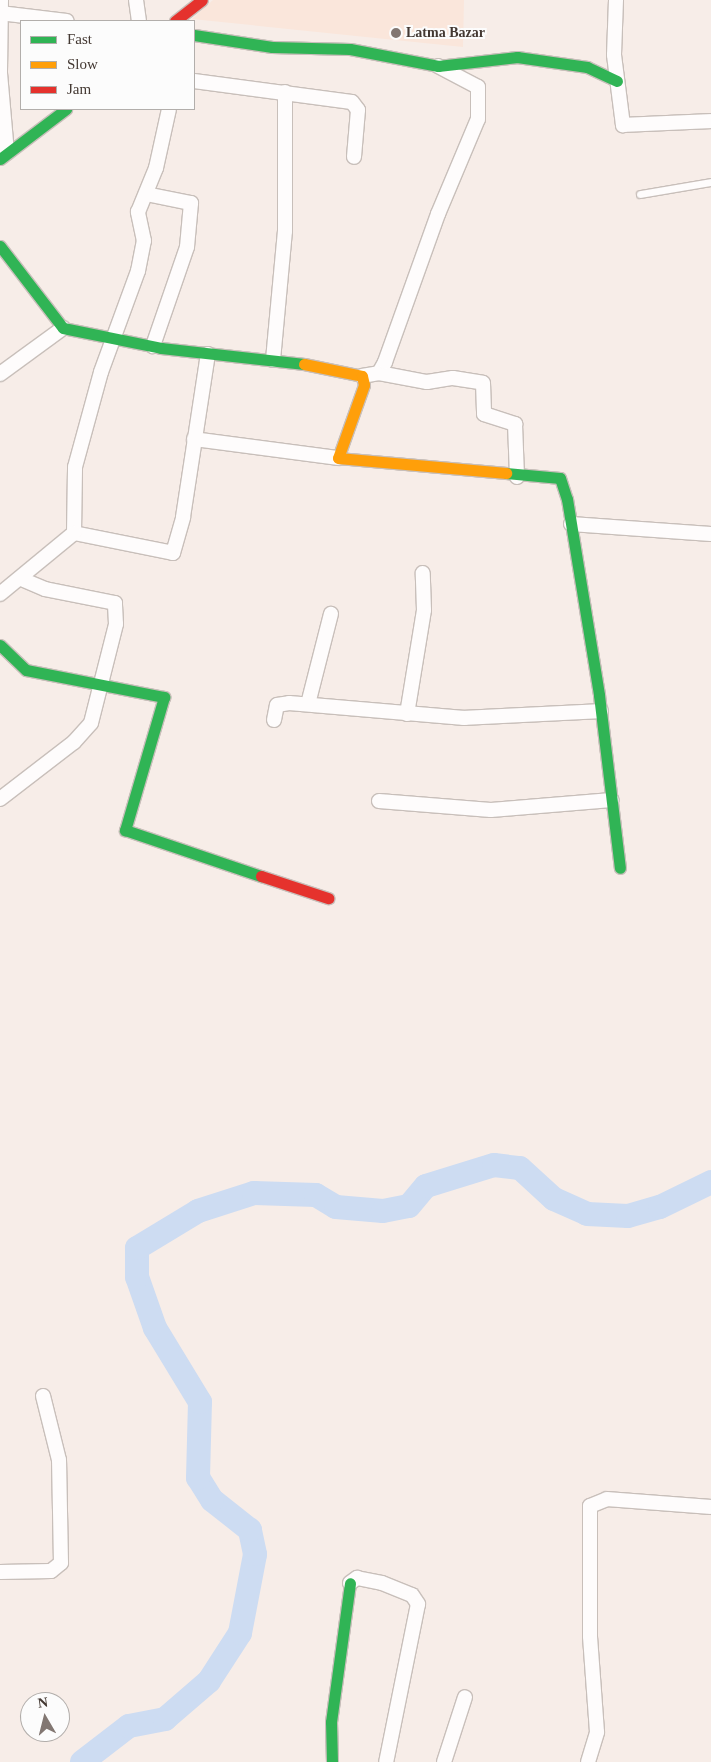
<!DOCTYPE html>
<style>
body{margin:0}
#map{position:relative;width:711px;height:1762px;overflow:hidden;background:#f7ede8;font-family:Georgia,serif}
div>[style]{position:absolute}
.built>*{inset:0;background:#fae6db}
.river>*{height:24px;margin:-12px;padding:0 12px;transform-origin:12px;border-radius:12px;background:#cddcf2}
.roads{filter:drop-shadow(1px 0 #c8bfba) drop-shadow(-1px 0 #c8bfba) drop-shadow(0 1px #c8bfba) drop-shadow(0 -1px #c8bfba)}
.lane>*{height:7px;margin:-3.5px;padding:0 3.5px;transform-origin:3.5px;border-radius:3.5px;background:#fefcfc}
.street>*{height:14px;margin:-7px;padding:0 7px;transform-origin:7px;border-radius:7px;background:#fefcfc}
.fast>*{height:11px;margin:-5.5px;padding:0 5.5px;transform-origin:5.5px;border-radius:5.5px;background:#30b455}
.slow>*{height:11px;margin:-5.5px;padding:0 5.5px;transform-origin:5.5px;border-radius:5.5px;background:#ff9f0a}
.jam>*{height:11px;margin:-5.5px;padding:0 5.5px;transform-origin:5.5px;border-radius:5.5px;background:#e5322d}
.dots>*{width:14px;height:14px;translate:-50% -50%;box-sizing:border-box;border:2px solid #fcfcfc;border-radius:50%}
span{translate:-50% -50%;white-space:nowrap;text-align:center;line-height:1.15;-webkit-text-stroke:4px #fcfcfc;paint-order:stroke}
.poi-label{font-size:14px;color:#433832;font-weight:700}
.left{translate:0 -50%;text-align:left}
.legend{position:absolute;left:20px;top:20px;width:175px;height:90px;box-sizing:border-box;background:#fcfcfc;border:1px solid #b2aeab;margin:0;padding:6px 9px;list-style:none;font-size:15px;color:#433832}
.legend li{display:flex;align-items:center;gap:10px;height:25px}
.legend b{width:25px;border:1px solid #b2aeab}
.north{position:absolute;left:20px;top:1692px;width:50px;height:50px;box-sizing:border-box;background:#fcfcfc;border:1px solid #b2aeab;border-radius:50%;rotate:352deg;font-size:14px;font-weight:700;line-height:20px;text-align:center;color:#433832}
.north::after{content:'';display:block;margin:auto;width:18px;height:22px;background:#827772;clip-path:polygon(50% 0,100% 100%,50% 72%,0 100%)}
</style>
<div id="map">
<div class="built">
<i style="clip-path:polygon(213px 0,464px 0,463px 47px,192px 19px)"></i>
</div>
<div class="river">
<i style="left:82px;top:1762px;width:59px;rotate:-37.5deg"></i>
<i style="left:129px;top:1726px;width:37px;rotate:-11deg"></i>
<i style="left:165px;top:1719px;width:58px;rotate:-40.8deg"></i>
<i style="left:209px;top:1681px;width:57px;rotate:-57.1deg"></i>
<i style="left:240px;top:1633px;width:80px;rotate:-79.2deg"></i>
<i style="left:255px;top:1554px;width:25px;rotate:-102deg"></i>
<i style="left:250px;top:1530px;width:48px;rotate:-141.7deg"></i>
<i style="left:212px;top:1500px;width:26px;rotate:-122deg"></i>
<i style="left:198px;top:1478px;width:76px;rotate:-88.5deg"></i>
<i style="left:200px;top:1402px;width:87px;rotate:-121.3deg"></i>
<i style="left:155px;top:1328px;width:54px;rotate:-109.4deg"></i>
<i style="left:137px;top:1277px;width:29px;rotate:-90deg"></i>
<i style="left:137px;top:1248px;width:71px;rotate:-31.2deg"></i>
<i style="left:198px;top:1211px;width:59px;rotate:-17.8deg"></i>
<i style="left:254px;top:1193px;width:62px;rotate:1.8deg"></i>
<i style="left:316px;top:1195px;width:23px;rotate:31deg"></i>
<i style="left:336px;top:1207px;width:47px;rotate:4.9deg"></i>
<i style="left:383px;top:1211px;width:26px;rotate:-11deg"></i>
<i style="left:409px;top:1206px;width:26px;rotate:-50deg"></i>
<i style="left:426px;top:1186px;width:71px;rotate:-17.2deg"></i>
<i style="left:494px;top:1165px;width:26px;rotate:7deg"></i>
<i style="left:520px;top:1168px;width:46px;rotate:42.4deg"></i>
<i style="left:554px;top:1199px;width:36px;rotate:24deg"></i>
<i style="left:587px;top:1214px;width:41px;rotate:2.8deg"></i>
<i style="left:628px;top:1216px;width:33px;rotate:-16deg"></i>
<i style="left:660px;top:1207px;width:57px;rotate:-26.1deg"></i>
</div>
<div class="roads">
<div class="lane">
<i style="left:640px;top:194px;width:72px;rotate:-9.6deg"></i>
</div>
<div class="street">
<i style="left:1px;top:0;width:73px;rotate:90.8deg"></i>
<i style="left:0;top:73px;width:80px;rotate:85deg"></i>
<i style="left:136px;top:0;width:21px;rotate:82deg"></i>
<i style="left:616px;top:0;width:55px;rotate:92.1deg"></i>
<i style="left:614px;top:55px;width:71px;rotate:82.7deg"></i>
<i style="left:623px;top:125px;width:88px;rotate:-2.6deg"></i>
<i style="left:0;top:13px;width:67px;rotate:6.8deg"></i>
<i style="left:194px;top:81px;width:159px;rotate:7.6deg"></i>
<i style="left:352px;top:102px;width:10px;rotate:53deg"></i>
<i style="left:358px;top:110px;width:47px;rotate:94.9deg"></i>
<i style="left:146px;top:194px;width:46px;rotate:11.3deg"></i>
<i style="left:191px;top:203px;width:44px;rotate:95.2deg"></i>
<i style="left:187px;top:247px;width:105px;rotate:109deg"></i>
<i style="left:273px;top:360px;width:130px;rotate:-84.7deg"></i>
<i style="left:285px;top:231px;width:139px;rotate:-90deg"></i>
<i style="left:379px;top:373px;width:49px;rotate:10.6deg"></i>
<i style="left:427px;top:382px;width:26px;rotate:-9deg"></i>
<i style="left:453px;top:378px;width:30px;rotate:9deg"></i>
<i style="left:483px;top:383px;width:31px;rotate:88deg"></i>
<i style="left:484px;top:414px;width:33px;rotate:18deg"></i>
<i style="left:515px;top:424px;width:53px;rotate:87.8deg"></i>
<i style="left:0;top:374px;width:78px;rotate:-36.1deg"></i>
<i style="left:362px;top:376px;width:17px;rotate:-10deg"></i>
<i style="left:379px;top:373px;width:13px;rotate:-61deg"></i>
<i style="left:385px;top:362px;width:157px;rotate:-70.3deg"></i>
<i style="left:438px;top:214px;width:103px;rotate:-67.2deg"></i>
<i style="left:478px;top:119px;width:32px;rotate:-90deg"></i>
<i style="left:478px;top:87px;width:45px;rotate:-152.3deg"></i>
<i style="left:194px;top:439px;width:145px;rotate:7.5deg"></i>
<i style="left:571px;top:524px;width:140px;rotate:4.1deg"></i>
<i style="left:74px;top:533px;width:66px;rotate:-89.1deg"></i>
<i style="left:75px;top:467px;width:98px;rotate:-74.7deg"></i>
<i style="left:101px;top:372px;width:108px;rotate:-69.9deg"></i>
<i style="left:138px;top:271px;width:31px;rotate:-79deg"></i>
<i style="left:144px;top:241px;width:30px;rotate:-102deg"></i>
<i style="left:138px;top:212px;width:48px;rotate:-67.8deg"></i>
<i style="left:156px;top:168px;width:60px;rotate:-77.6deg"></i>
<i style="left:74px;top:533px;width:101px;rotate:11.4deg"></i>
<i style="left:173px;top:553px;width:37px;rotate:-74deg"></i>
<i style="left:183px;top:517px;width:165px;rotate:-81.3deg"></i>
<i style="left:0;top:594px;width:96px;rotate:-39.5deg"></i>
<i style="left:308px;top:704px;width:93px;rotate:-75.7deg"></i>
<i style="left:407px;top:714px;width:105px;rotate:-80.7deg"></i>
<i style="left:424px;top:610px;width:37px;rotate:-92deg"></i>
<i style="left:274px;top:720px;width:15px;rotate:-79deg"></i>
<i style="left:277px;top:705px;width:12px;rotate:-9deg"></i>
<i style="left:289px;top:703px;width:176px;rotate:4.9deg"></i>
<i style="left:464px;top:718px;width:137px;rotate:-2.9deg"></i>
<i style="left:0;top:799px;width:93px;rotate:-37.6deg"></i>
<i style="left:74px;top:742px;width:25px;rotate:-48deg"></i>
<i style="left:91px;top:723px;width:102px;rotate:-75.8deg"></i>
<i style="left:116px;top:624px;width:21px;rotate:-93deg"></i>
<i style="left:115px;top:603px;width:71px;rotate:-168.7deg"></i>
<i style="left:45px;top:589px;width:26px;rotate:-157deg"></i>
<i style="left:379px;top:801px;width:112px;rotate:4.6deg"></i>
<i style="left:491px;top:810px;width:121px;rotate:-4.7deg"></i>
<i style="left:0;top:1572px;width:51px;rotate:-1.1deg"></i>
<i style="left:51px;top:1571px;width:13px;rotate:-39deg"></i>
<i style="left:61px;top:1563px;width:103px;rotate:-91.1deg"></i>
<i style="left:59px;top:1460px;width:66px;rotate:-104deg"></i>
<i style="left:350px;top:1583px;width:9px;rotate:-36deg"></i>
<i style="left:357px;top:1578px;width:25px;rotate:11deg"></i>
<i style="left:382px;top:1583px;width:32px;rotate:22deg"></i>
<i style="left:412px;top:1595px;width:11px;rotate:56deg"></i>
<i style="left:418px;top:1604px;width:161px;rotate:101.4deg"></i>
<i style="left:444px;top:1762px;width:68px;rotate:-72.1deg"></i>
<i style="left:588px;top:1762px;width:31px;rotate:-73deg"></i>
<i style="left:597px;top:1732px;width:96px;rotate:-94.2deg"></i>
<i style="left:590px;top:1636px;width:130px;rotate:-90deg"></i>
<i style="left:590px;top:1506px;width:18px;rotate:-22deg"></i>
<i style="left:607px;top:1499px;width:104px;rotate:4.4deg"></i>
</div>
<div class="fast">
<i style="left:194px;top:35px;width:79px;rotate:8.7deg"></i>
<i style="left:272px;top:47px;width:78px;rotate:1.5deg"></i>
<i style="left:350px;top:49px;width:90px;rotate:10.9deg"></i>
<i style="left:438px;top:66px;width:80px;rotate:-6.5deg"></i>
<i style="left:517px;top:57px;width:71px;rotate:8.1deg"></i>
<i style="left:587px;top:67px;width:33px;rotate:25deg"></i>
<i style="left:0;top:159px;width:83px;rotate:-37.1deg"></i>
<i style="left:0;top:246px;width:103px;rotate:52.5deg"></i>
<i style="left:63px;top:328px;width:100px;rotate:11.5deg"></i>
<i style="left:161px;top:348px;width:144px;rotate:6.4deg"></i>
<i style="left:506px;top:473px;width:54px;rotate:5.3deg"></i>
<i style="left:560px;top:478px;width:22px;rotate:72deg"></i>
<i style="left:567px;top:499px;width:199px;rotate:80.7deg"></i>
<i style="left:599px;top:695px;width:174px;rotate:83.1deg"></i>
<i style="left:0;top:645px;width:36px;rotate:44deg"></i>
<i style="left:26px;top:670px;width:141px;rotate:11.1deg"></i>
<i style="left:164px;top:697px;width:139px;rotate:106.3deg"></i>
<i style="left:125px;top:830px;width:144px;rotate:18.7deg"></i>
<i style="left:332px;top:1762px;width:40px;rotate:-91.4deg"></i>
<i style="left:331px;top:1722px;width:140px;rotate:-82.2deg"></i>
</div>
<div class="slow">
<i style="left:304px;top:364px;width:59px;rotate:11.7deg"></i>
<i style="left:362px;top:376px;width:9px;rotate:77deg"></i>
<i style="left:364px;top:385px;width:77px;rotate:109.6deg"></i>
<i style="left:338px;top:458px;width:169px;rotate:5.1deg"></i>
</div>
<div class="jam">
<i style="left:175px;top:21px;width:34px;rotate:-38deg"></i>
<i style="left:261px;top:876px;width:71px;rotate:18.2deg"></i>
</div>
</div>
<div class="dots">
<i style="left:396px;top:33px;background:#827772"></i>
</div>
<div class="poi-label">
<span class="left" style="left:406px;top:33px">Latma Bazar</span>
</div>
<ul class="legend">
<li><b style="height:6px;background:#30b455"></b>Fast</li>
<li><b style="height:6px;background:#ff9f0a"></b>Slow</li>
<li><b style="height:6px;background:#e5322d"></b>Jam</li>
</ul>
<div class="north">N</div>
</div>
